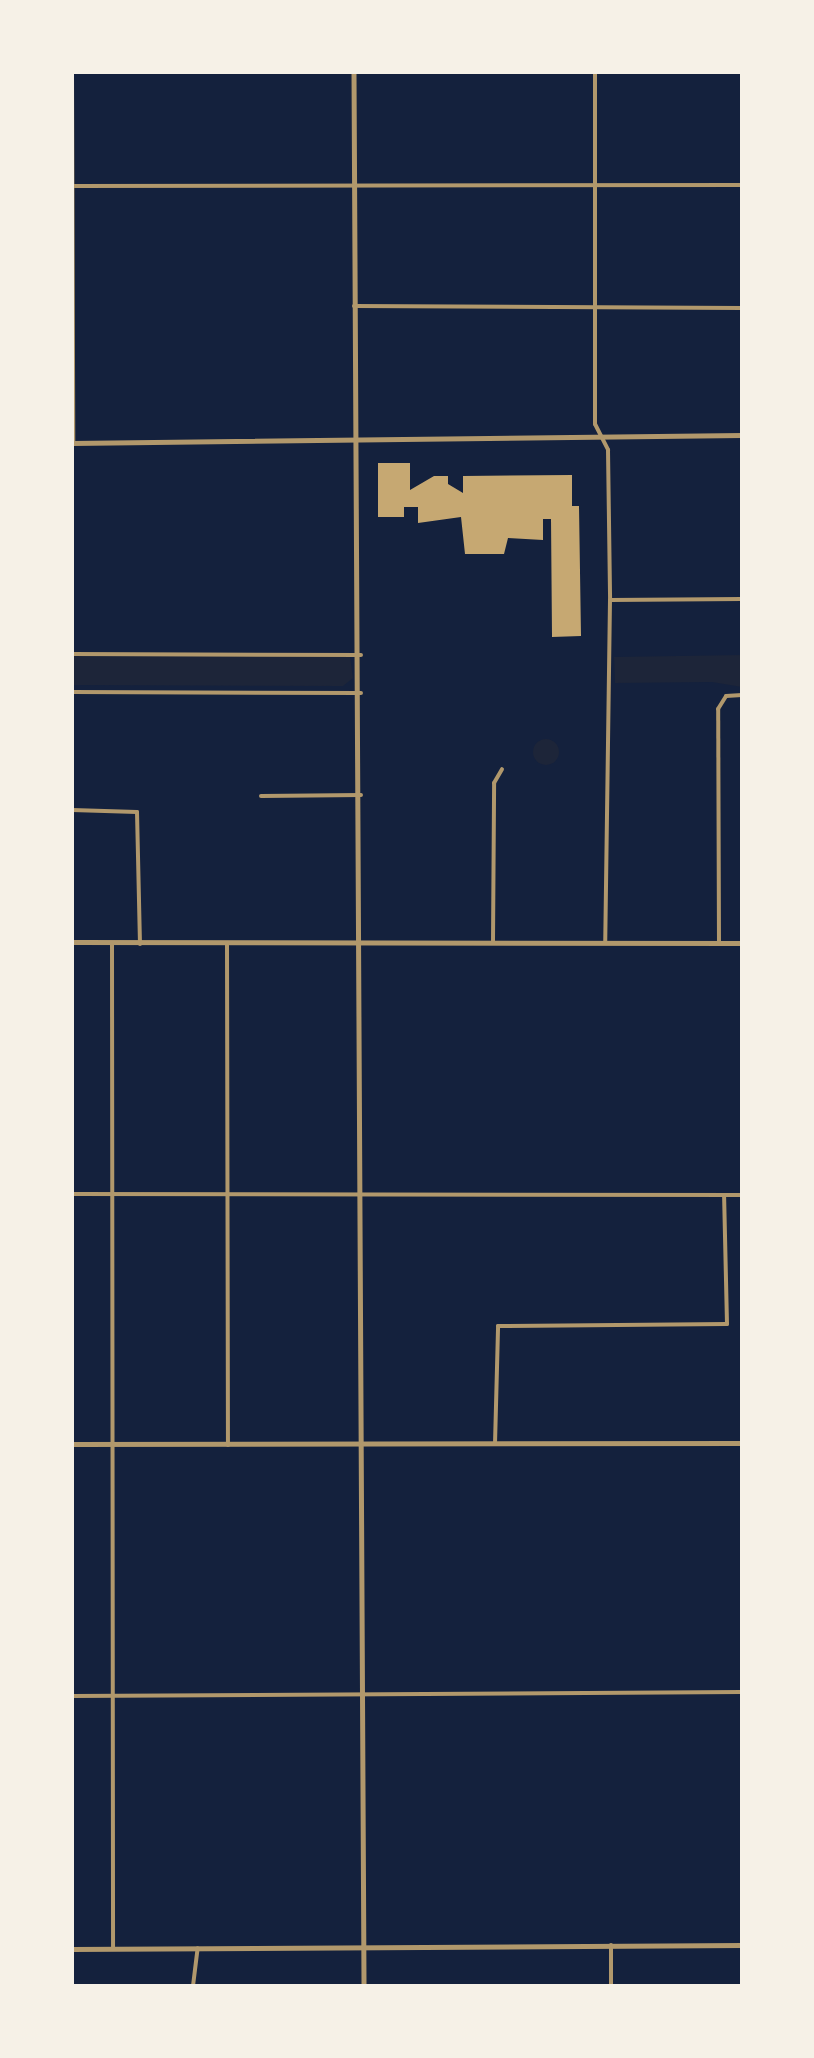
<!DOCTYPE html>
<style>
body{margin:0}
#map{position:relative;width:814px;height:2058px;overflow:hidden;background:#14213d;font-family:Inter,sans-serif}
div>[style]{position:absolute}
.green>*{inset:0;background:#1d2539}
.round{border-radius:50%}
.building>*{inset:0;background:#c6a872}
.minor>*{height:4px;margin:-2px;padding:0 2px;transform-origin:2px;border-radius:2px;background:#b1986c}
.tertiary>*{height:4.5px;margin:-2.25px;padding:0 2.25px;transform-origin:2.25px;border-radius:2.25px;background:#b1986c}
span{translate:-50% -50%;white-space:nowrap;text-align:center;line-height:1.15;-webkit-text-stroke:6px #f6f1e7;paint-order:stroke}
.frame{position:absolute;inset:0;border:74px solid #f6f1e7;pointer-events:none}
</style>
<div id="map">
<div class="green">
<i style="clip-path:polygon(72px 655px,350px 657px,353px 678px,343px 686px,72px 685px)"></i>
<i style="clip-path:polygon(742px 655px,742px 687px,712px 682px,615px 683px,614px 657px)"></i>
<i class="round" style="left:533px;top:739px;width:26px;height:26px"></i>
</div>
<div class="building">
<i style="clip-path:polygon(378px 463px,410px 463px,410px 490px,434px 476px,448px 476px,448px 484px,463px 493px,463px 476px,572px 475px,572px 506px,579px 506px,581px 636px,552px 637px,551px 519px,543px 519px,543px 540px,508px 538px,504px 554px,465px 554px,461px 517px,418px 523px,418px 507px,404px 507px,404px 517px,378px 517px)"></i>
</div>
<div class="minor">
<i style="left:72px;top:72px;width:371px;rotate:89.8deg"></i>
<i style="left:595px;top:72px;width:352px;rotate:90deg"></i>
<i style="left:595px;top:424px;width:29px;rotate:63deg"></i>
<i style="left:608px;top:450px;width:150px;rotate:89.2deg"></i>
<i style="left:610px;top:600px;width:342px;rotate:90.8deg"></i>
<i style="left:72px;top:186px;width:670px;rotate:-0.09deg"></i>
<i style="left:354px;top:306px;width:388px;rotate:0.3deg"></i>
<i style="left:610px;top:600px;width:132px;rotate:-0.4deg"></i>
<i style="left:72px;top:654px;width:289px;rotate:0.2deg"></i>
<i style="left:72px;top:692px;width:289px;rotate:0.2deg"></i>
<i style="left:261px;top:796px;width:100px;rotate:-0.6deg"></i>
<i style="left:72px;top:810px;width:65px;rotate:1.8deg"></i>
<i style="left:137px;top:812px;width:132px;rotate:88.7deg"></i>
<i style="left:493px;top:942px;width:159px;rotate:-89.6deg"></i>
<i style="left:494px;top:783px;width:16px;rotate:-60deg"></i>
<i style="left:112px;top:944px;width:1004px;rotate:89.94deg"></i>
<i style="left:227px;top:944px;width:501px;rotate:89.89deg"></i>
<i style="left:719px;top:944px;width:235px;rotate:-90.2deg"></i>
<i style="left:718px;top:709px;width:15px;rotate:-58deg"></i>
<i style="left:726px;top:696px;width:16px;rotate:-4deg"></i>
<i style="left:72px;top:1194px;width:670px;rotate:0.09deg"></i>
<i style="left:495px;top:1444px;width:118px;rotate:-88.5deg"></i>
<i style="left:498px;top:1326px;width:229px;rotate:-0.5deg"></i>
<i style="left:727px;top:1324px;width:129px;rotate:-91.3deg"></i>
<i style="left:72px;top:1696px;width:670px;rotate:-0.34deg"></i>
<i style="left:193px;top:1986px;width:38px;rotate:-83deg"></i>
<i style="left:611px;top:1986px;width:41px;rotate:-90deg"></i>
</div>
<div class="tertiary">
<i style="left:354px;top:72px;width:1914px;rotate:89.7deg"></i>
<i style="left:72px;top:443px;width:670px;rotate:-0.68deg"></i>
<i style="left:72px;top:942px;width:670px;rotate:0.09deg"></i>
<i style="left:72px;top:1444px;width:670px;rotate:-0.09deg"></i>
<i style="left:72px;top:1949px;width:670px;rotate:-0.34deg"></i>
</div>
<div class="frame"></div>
</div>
